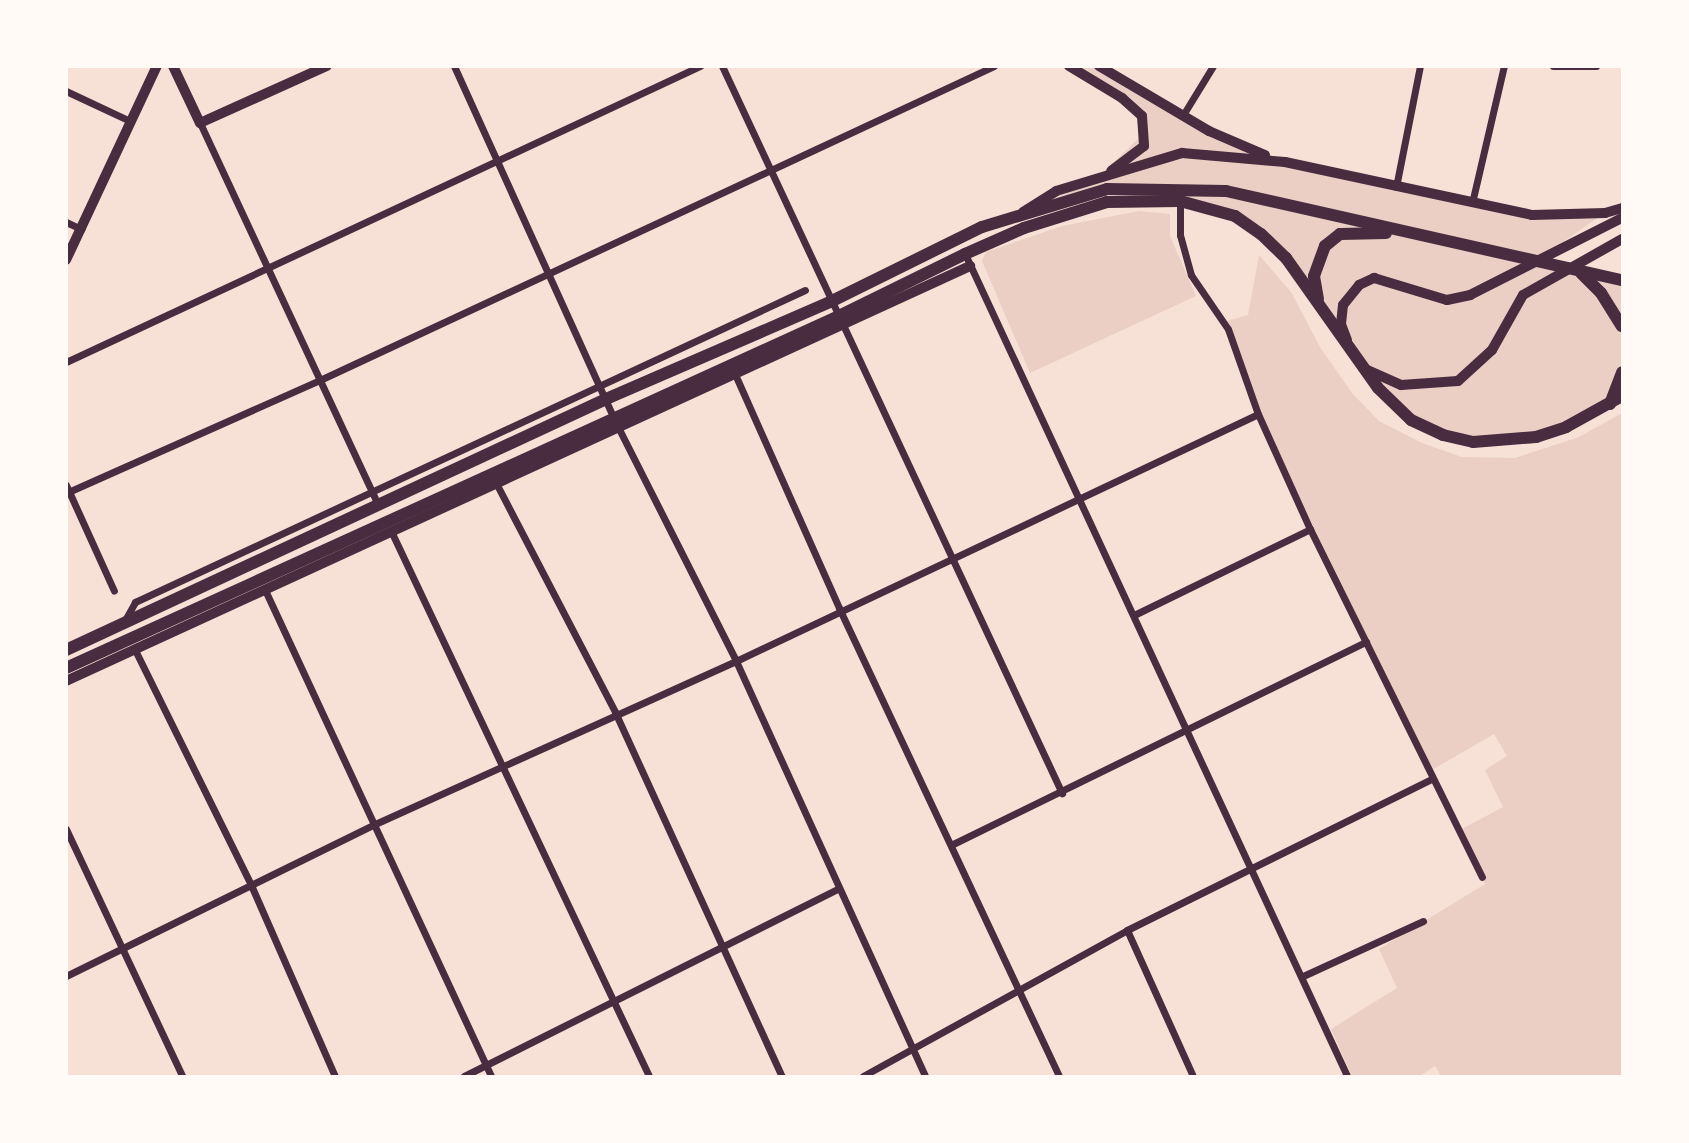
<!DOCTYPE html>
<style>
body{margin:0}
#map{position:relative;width:1689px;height:1143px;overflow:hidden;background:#f7e1d7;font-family:Montserrat,sans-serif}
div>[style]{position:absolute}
.green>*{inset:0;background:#ebcfc5}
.minor>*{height:7px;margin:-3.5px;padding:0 3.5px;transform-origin:3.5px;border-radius:3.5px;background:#4a2c40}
.tertiary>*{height:10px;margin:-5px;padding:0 5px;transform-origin:5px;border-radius:5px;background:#4a2c40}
.secondary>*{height:10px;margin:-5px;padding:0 5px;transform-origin:5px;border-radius:5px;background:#4a2c40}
.primary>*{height:12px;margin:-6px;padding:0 6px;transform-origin:6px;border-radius:6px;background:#4a2c40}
span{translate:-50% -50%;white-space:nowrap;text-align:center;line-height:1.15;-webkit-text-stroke:5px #fffaf5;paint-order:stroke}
.frame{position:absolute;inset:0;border:68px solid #fffaf5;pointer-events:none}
</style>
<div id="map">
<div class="green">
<i style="clip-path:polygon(1069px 66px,1099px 67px,1235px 145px,1285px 162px,1532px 215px,1605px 213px,1531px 264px,1622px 279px,1622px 396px,1566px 427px,1473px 442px,1411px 420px,1352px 356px,1297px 273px,1235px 216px,1136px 200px,1124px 189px,1020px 214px,1056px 191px,1095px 180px,1140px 137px,1136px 111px)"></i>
<i style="clip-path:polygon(1139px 211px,1170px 214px,1170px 236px,1196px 296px,1030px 373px,982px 261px,986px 252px,1062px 226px)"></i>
<i style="clip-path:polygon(1259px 255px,1291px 292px,1320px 347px,1352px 393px,1379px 421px,1422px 443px,1462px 457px,1515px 458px,1579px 437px,1622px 413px,1622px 1076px,1441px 1076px,1435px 1066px,1420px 1076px,1352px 1076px,1331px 1029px,1397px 988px,1379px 949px,1485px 884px,1460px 830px,1503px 807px,1485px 770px,1507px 756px,1494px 734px,1432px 770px,1314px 528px,1261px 413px,1227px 321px,1248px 315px)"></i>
</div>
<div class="minor">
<i style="left:454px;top:66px;width:397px;rotate:65.6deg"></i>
<i style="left:618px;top:427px;width:262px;rotate:63.2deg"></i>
<i style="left:736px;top:661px;width:456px;rotate:65.5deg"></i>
<i style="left:722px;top:66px;width:803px;rotate:64.94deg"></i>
<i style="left:1553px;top:66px;width:43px"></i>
<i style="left:66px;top:91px;width:71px;rotate:25.1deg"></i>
<i style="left:1183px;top:115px;width:57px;rotate:-58.5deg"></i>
<i style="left:200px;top:123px;width:421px;rotate:65deg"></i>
<i style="left:1396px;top:187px;width:123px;rotate:-78.8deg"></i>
<i style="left:1180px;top:201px;width:34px;rotate:90deg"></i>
<i style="left:1180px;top:235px;width:41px;rotate:74.6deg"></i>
<i style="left:1191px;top:275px;width:65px;rotate:55.6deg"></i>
<i style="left:1228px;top:329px;width:90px;rotate:70.6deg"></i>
<i style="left:1258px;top:414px;width:126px;rotate:65.7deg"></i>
<i style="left:1310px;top:529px;width:388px;rotate:63.7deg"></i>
<i style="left:1472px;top:203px;width:141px;rotate:-76.9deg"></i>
<i style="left:66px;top:222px;width:17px;rotate:25deg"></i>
<i style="left:965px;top:254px;width:906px;rotate:65.07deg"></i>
<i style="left:66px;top:362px;width:700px;rotate:-25.03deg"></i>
<i style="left:734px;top:372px;width:258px;rotate:66deg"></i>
<i style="left:839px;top:608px;width:517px;rotate:64.82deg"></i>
<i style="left:496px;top:483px;width:258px;rotate:62.5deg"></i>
<i style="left:615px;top:712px;width:400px;rotate:65.4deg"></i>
<i style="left:66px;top:485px;width:116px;rotate:65.6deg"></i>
<i style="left:66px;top:493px;width:280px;rotate:-24deg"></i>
<i style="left:322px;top:379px;width:741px;rotate:-24.97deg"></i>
<i style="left:391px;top:531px;width:603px;rotate:64.67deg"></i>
<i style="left:265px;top:590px;width:536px;rotate:65.06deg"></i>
<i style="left:1134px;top:615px;width:196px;rotate:-26deg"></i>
<i style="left:124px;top:622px;width:23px;rotate:-61deg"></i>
<i style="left:135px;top:602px;width:739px;rotate:-24.97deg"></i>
<i style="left:135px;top:650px;width:262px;rotate:63.7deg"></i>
<i style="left:251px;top:885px;width:209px;rotate:66.3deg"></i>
<i style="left:66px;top:829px;width:273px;rotate:64.8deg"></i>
<i style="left:953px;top:844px;width:460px;rotate:-26.1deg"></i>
<i style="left:1127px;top:930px;width:160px;rotate:65.7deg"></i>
<i style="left:66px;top:976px;width:344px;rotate:-26.2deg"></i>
<i style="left:375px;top:824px;width:396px;rotate:-24.3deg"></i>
<i style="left:736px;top:661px;width:577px;rotate:-25.32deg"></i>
<i style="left:1303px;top:976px;width:132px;rotate:-24.6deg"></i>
<i style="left:464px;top:1076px;width:419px;rotate:-26.6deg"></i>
<i style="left:863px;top:1076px;width:302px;rotate:-28.9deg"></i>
<i style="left:1127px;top:930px;width:339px;rotate:-26.4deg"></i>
</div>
<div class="tertiary">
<i style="left:173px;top:66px;width:63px;rotate:64.7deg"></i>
<i style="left:200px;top:123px;width:139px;rotate:-24.2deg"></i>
<i style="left:1069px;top:66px;width:62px;rotate:31.1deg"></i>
<i style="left:1122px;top:98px;width:27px;rotate:42deg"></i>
<i style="left:1142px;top:116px;width:30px;rotate:86deg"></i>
<i style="left:1144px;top:146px;width:41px;rotate:142.9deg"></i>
<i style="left:1099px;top:66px;width:128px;rotate:30.6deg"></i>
<i style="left:1209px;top:131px;width:61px;rotate:23.2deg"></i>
<i style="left:1023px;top:212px;width:39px;rotate:-32deg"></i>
<i style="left:1056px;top:191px;width:132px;rotate:-16.8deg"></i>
<i style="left:1182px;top:153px;width:103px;rotate:5deg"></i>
<i style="left:1285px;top:162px;width:253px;rotate:12.1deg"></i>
<i style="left:1532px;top:215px;width:73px;rotate:-1.6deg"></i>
<i style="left:1605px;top:213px;width:18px;rotate:-16deg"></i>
<i style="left:66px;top:260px;width:214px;rotate:-64.9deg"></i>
<i style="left:66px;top:681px;width:995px;rotate:-24.66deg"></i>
</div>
<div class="secondary">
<i style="left:1347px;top:340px;width:17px;rotate:-111deg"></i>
<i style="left:1341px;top:324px;width:19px;rotate:-84deg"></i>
<i style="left:1343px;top:305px;width:26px;rotate:-51deg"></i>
<i style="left:1359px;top:285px;width:17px;rotate:-25deg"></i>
<i style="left:1374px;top:278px;width:76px;rotate:16.8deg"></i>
<i style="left:1447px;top:300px;width:24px;rotate:-12deg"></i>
<i style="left:1470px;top:295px;width:170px;rotate:-26.9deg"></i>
<i style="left:1363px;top:368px;width:42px;rotate:24.1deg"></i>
<i style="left:1401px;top:385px;width:57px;rotate:-4deg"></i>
<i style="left:1458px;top:381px;width:46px;rotate:-42.4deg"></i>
<i style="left:1492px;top:350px;width:63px;rotate:-60.6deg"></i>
<i style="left:1523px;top:295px;width:114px;rotate:-29.5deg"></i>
</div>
<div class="primary">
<i style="left:1581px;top:273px;width:28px;rotate:45deg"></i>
<i style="left:1601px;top:293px;width:39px;rotate:58deg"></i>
<i style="left:1318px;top:299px;width:23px;rotate:-100deg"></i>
<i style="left:1314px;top:276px;width:32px;rotate:-70deg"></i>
<i style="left:1325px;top:246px;width:19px;rotate:-39deg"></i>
<i style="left:1340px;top:234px;width:46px;rotate:-1.2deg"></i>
<i style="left:1610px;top:404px;width:34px;rotate:-69deg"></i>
<i style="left:66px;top:650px;width:595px;rotate:-24.93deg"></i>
<i style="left:606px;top:399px;width:244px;rotate:-23.4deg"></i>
<i style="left:830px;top:302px;width:169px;rotate:-26.3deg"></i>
<i style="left:982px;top:227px;width:131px;rotate:-16.9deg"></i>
<i style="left:1107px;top:189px;width:119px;rotate:1deg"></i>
<i style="left:1226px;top:191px;width:406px;rotate:12.7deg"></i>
<i style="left:66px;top:668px;width:847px;rotate:-24.48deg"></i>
<i style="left:837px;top:317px;width:143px;rotate:-26.2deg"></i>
<i style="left:965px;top:254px;width:64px;rotate:-23.8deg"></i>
<i style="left:1024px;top:228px;width:87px;rotate:-17.4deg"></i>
<i style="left:1107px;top:202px;width:73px;rotate:-0.8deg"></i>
<i style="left:1180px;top:201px;width:57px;rotate:15.3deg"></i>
<i style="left:1235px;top:216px;width:32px;rotate:35deg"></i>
<i style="left:1261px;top:234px;width:35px;rotate:44deg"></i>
<i style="left:1286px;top:258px;width:159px;rotate:54.7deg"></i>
<i style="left:1378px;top:388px;width:46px;rotate:44.1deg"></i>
<i style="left:1411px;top:420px;width:35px;rotate:25deg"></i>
<i style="left:1443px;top:435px;width:31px;rotate:13deg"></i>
<i style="left:1473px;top:442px;width:63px;rotate:-4.5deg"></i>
<i style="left:1536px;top:437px;width:32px;rotate:-18deg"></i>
<i style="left:1566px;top:427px;width:64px;rotate:-29deg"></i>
</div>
<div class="frame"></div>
</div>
